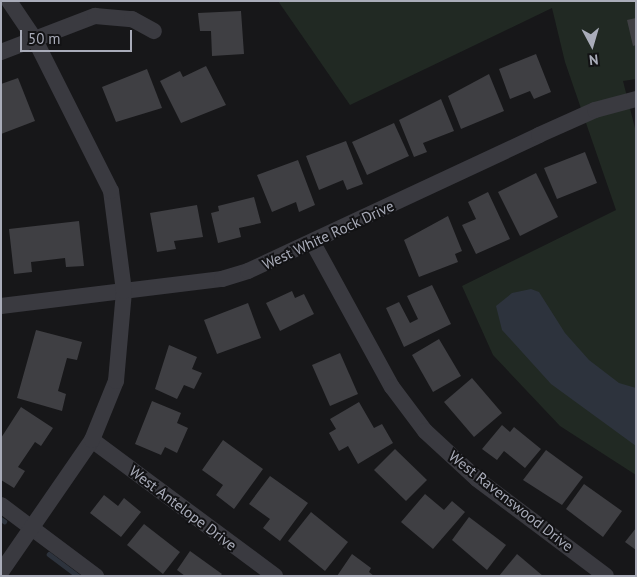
<!DOCTYPE html>
<style>
body{margin:0}
#map{position:relative;width:637px;height:577px;overflow:hidden;background:#171719;font-family:"PT Sans",sans-serif}
div>[style]{position:absolute}
.green>*{inset:0;background:#212923}
.water>*{inset:0;background:#2d333d}
.stream>*{height:4.5px;margin:-2.25px;padding:0 2.25px;transform-origin:2.25px;border-radius:2.25px;background:#2d333d}
.building>*{inset:0;background:#3f3f43}
.minor>*{height:16px;margin:-8px;padding:0 8px;transform-origin:8px;border-radius:8px;background:#3a3a40}
span{translate:-50% -50%;white-space:nowrap;text-align:center;line-height:1.15;-webkit-text-stroke:4px #121214;paint-order:stroke}
.street-label{font-size:15px;color:#a9acb9}
.frame{position:absolute;inset:0;border:2px solid #a9acb9;pointer-events:none}
.north{position:absolute;left:567px;top:20px;width:50px;height:50px;-webkit-text-stroke:4px #121214;paint-order:stroke;rotate:174deg;font-size:14px;font-weight:700;line-height:20px;text-align:center;color:#a9acb9}
.north::after{content:'';display:block;margin:auto;width:18px;height:22px;background:#a9acb9;clip-path:polygon(50% 0,100% 100%,50% 72%,0 100%)}
.scale{position:absolute;left:20px;top:30px;width:112px;height:22px;box-sizing:border-box;border:2px solid #a9acb9;border-top:0;padding-left:6px;font-size:15px;line-height:18px;white-space:nowrap;color:#a9acb9;-webkit-text-stroke:4px #121214;paint-order:stroke}
</style>
<div id="map">
<div class="green">
<i style="clip-path:polygon(278px 1px,636px 1px,636px 79px,623px 81px,636px 132px,636px 475px,560px 426px,493px 355px,462px 286px,616px 210px,565px 62px,552px 8px,350px 105px)"></i>
</div>
<div class="water">
<i style="clip-path:polygon(531px 289px,539px 292px,565px 333px,589px 360px,619px 383px,636px 388px,636px 446px,551px 384px,502px 330px,496px 306px,512px 293px)"></i>
</div>
<div class="stream">
<i style="left:1px;top:519px;width:4px;rotate:34deg"></i>
<i style="left:49px;top:554px;width:36px;rotate:37deg"></i>
</div>
<div class="building">
<i style="clip-path:polygon(241px 11px,244px 54px,212px 56px,211px 31px,200px 31px,198px 13px)"></i>
<i style="clip-path:polygon(636px 18px,636px 45px,633px 46px,627px 20px)"></i>
<i style="clip-path:polygon(536px 54px,551px 92px,534px 99px,530px 91px,510px 99px,499px 69px)"></i>
<i style="clip-path:polygon(206px 66px,226px 105px,181px 123px,160px 81px,180px 71px,183px 77px)"></i>
<i style="clip-path:polygon(147px 69px,162px 108px,116px 122px,102px 87px)"></i>
<i style="clip-path:polygon(489px 74px,504px 111px,461px 129px,448px 96px)"></i>
<i style="clip-path:polygon(18px 78px,35px 121px,1px 134px,1px 84px)"></i>
<i style="clip-path:polygon(441px 99px,454px 131px,423px 143px,427px 152px,414px 157px,399px 120px)"></i>
<i style="clip-path:polygon(394px 123px,409px 156px,367px 175px,352px 142px)"></i>
<i style="clip-path:polygon(346px 141px,363px 184px,347px 190px,343px 180px,319px 190px,306px 156px)"></i>
<i style="clip-path:polygon(585px 152px,597px 183px,557px 199px,544px 168px)"></i>
<i style="clip-path:polygon(298px 160px,315px 205px,299px 212px,296px 202px,272px 212px,257px 175px)"></i>
<i style="clip-path:polygon(536px 173px,558px 217px,520px 236px,498px 192px)"></i>
<i style="clip-path:polygon(488px 192px,510px 239px,476px 254px,462px 225px,476px 219px,468px 202px)"></i>
<i style="clip-path:polygon(254px 197px,261px 223px,239px 228px,241px 237px,218px 243px,211px 213px,219px 211px,218px 206px)"></i>
<i style="clip-path:polygon(197px 205px,203px 237px,174px 241px,176px 249px,157px 252px,150px 213px)"></i>
<i style="clip-path:polygon(448px 216px,462px 251px,455px 254px,458px 262px,419px 277px,404px 240px)"></i>
<i style="clip-path:polygon(79px 221px,84px 266px,66px 267px,65px 258px,31px 262px,32px 272px,14px 274px,9px 229px)"></i>
<i style="clip-path:polygon(432px 285px,451px 324px,404px 347px,386px 308px,399px 302px,410px 323px,418px 319px,407px 296px)"></i>
<i style="clip-path:polygon(292px 291px,295px 298px,304px 294px,314px 314px,280px 331px,266px 303px)"></i>
<i style="clip-path:polygon(248px 303px,261px 338px,217px 354px,204px 320px)"></i>
<i style="clip-path:polygon(36px 330px,82px 342px,77px 360px,67px 358px,58px 391px,66px 394px,62px 411px,17px 398px)"></i>
<i style="clip-path:polygon(439px 339px,461px 376px,433px 392px,412px 355px)"></i>
<i style="clip-path:polygon(169px 345px,197px 357px,192px 369px,202px 373px,194px 389px,184px 385px,177px 399px,155px 389px)"></i>
<i style="clip-path:polygon(340px 353px,358px 394px,330px 406px,312px 365px)"></i>
<i style="clip-path:polygon(472px 378px,502px 413px,474px 437px,444px 402px)"></i>
<i style="clip-path:polygon(152px 401px,181px 413px,177px 423px,188px 428px,177px 453px,165px 447px,161px 455px,135px 444px)"></i>
<i style="clip-path:polygon(359px 402px,374px 428px,382px 424px,393px 443px,358px 464px,348px 446px,339px 451px,329px 433px,336px 429px,330px 419px)"></i>
<i style="clip-path:polygon(21px 407px,53px 428px,41px 446px,35px 442px,18px 467px,25px 471px,14px 488px,1px 480px,1px 438px)"></i>
<i style="clip-path:polygon(502px 425px,510px 432px,514px 427px,541px 449px,525px 468px,504px 451px,497px 460px,482px 449px)"></i>
<i style="clip-path:polygon(223px 440px,263px 469px,234px 509px,216px 495px,223px 485px,202px 470px)"></i>
<i style="clip-path:polygon(395px 449px,427px 480px,406px 501px,374px 470px)"></i>
<i style="clip-path:polygon(546px 450px,583px 477px,562px 505px,523px 480px)"></i>
<i style="clip-path:polygon(270px 476px,308px 503px,280px 541px,263px 528px,270px 519px,249px 504px)"></i>
<i style="clip-path:polygon(584px 484px,622px 511px,603px 537px,566px 509px)"></i>
<i style="clip-path:polygon(425px 494px,444px 510px,452px 501px,465px 512px,433px 549px,401px 522px)"></i>
<i style="clip-path:polygon(104px 495px,118px 506px,124px 498px,141px 512px,121px 537px,90px 513px)"></i>
<i style="clip-path:polygon(311px 512px,348px 542px,325px 571px,288px 541px)"></i>
<i style="clip-path:polygon(469px 517px,506px 545px,487px 570px,452px 540px)"></i>
<i style="clip-path:polygon(144px 524px,180px 552px,163px 574px,127px 545px)"></i>
<i style="clip-path:polygon(636px 528px,636px 550px,625px 542px)"></i>
<i style="clip-path:polygon(190px 551px,222px 574px,220px 576px,185px 576px,177px 570px)"></i>
<i style="clip-path:polygon(352px 554px,371px 568px,369px 572px,374px 576px,337px 576px)"></i>
<i style="clip-path:polygon(517px 554px,543px 576px,499px 576px)"></i>
</div>
<div class="minor">
<i style="left:1px;top:52px;width:101px;rotate:-21deg"></i>
<i style="left:95px;top:16px;width:37px;rotate:5deg"></i>
<i style="left:132px;top:19px;width:25px;rotate:29deg"></i>
<i style="left:313px;top:243px;width:164px;rotate:61.3deg"></i>
<i style="left:392px;top:387px;width:55px;rotate:53.1deg"></i>
<i style="left:425px;top:431px;width:71px;rotate:42.7deg"></i>
<i style="left:477px;top:479px;width:161px;rotate:36.9deg"></i>
<i style="left:1px;top:306px;width:223px;rotate:-7deg"></i>
<i style="left:222px;top:279px;width:27px;rotate:-17deg"></i>
<i style="left:248px;top:271px;width:321px;rotate:-25deg"></i>
<i style="left:539px;top:135px;width:61px;rotate:-24.1deg"></i>
<i style="left:595px;top:110px;width:42px;rotate:-15deg"></i>
<i style="left:92px;top:440px;width:228px;rotate:36.6deg"></i>
<i style="left:1px;top:505px;width:119px;rotate:36.8deg"></i>
<i style="left:1px;top:572px;width:160px;rotate:-55.4deg"></i>
<i style="left:92px;top:440px;width:64px;rotate:-67.9deg"></i>
<i style="left:116px;top:381px;width:90px;rotate:-84.9deg"></i>
<i style="left:124px;top:291px;width:101px;rotate:-97.4deg"></i>
<i style="left:111px;top:191px;width:171px;rotate:-116.7deg"></i>
<i style="left:34px;top:38px;width:45px;rotate:-124deg"></i>
</div>
<div class="street-label">
<span style="left:328px;top:235px;rotate:-25deg">West White Rock Drive</span>
<span style="left:511px;top:501px;rotate:38deg">West Ravenswood Drive</span>
<span style="left:183px;top:508px;rotate:37deg">West Antelope Drive</span>
</div>
<div class="frame"></div>
<div class="north">N</div>
<div class="scale">50 m</div>
</div>
